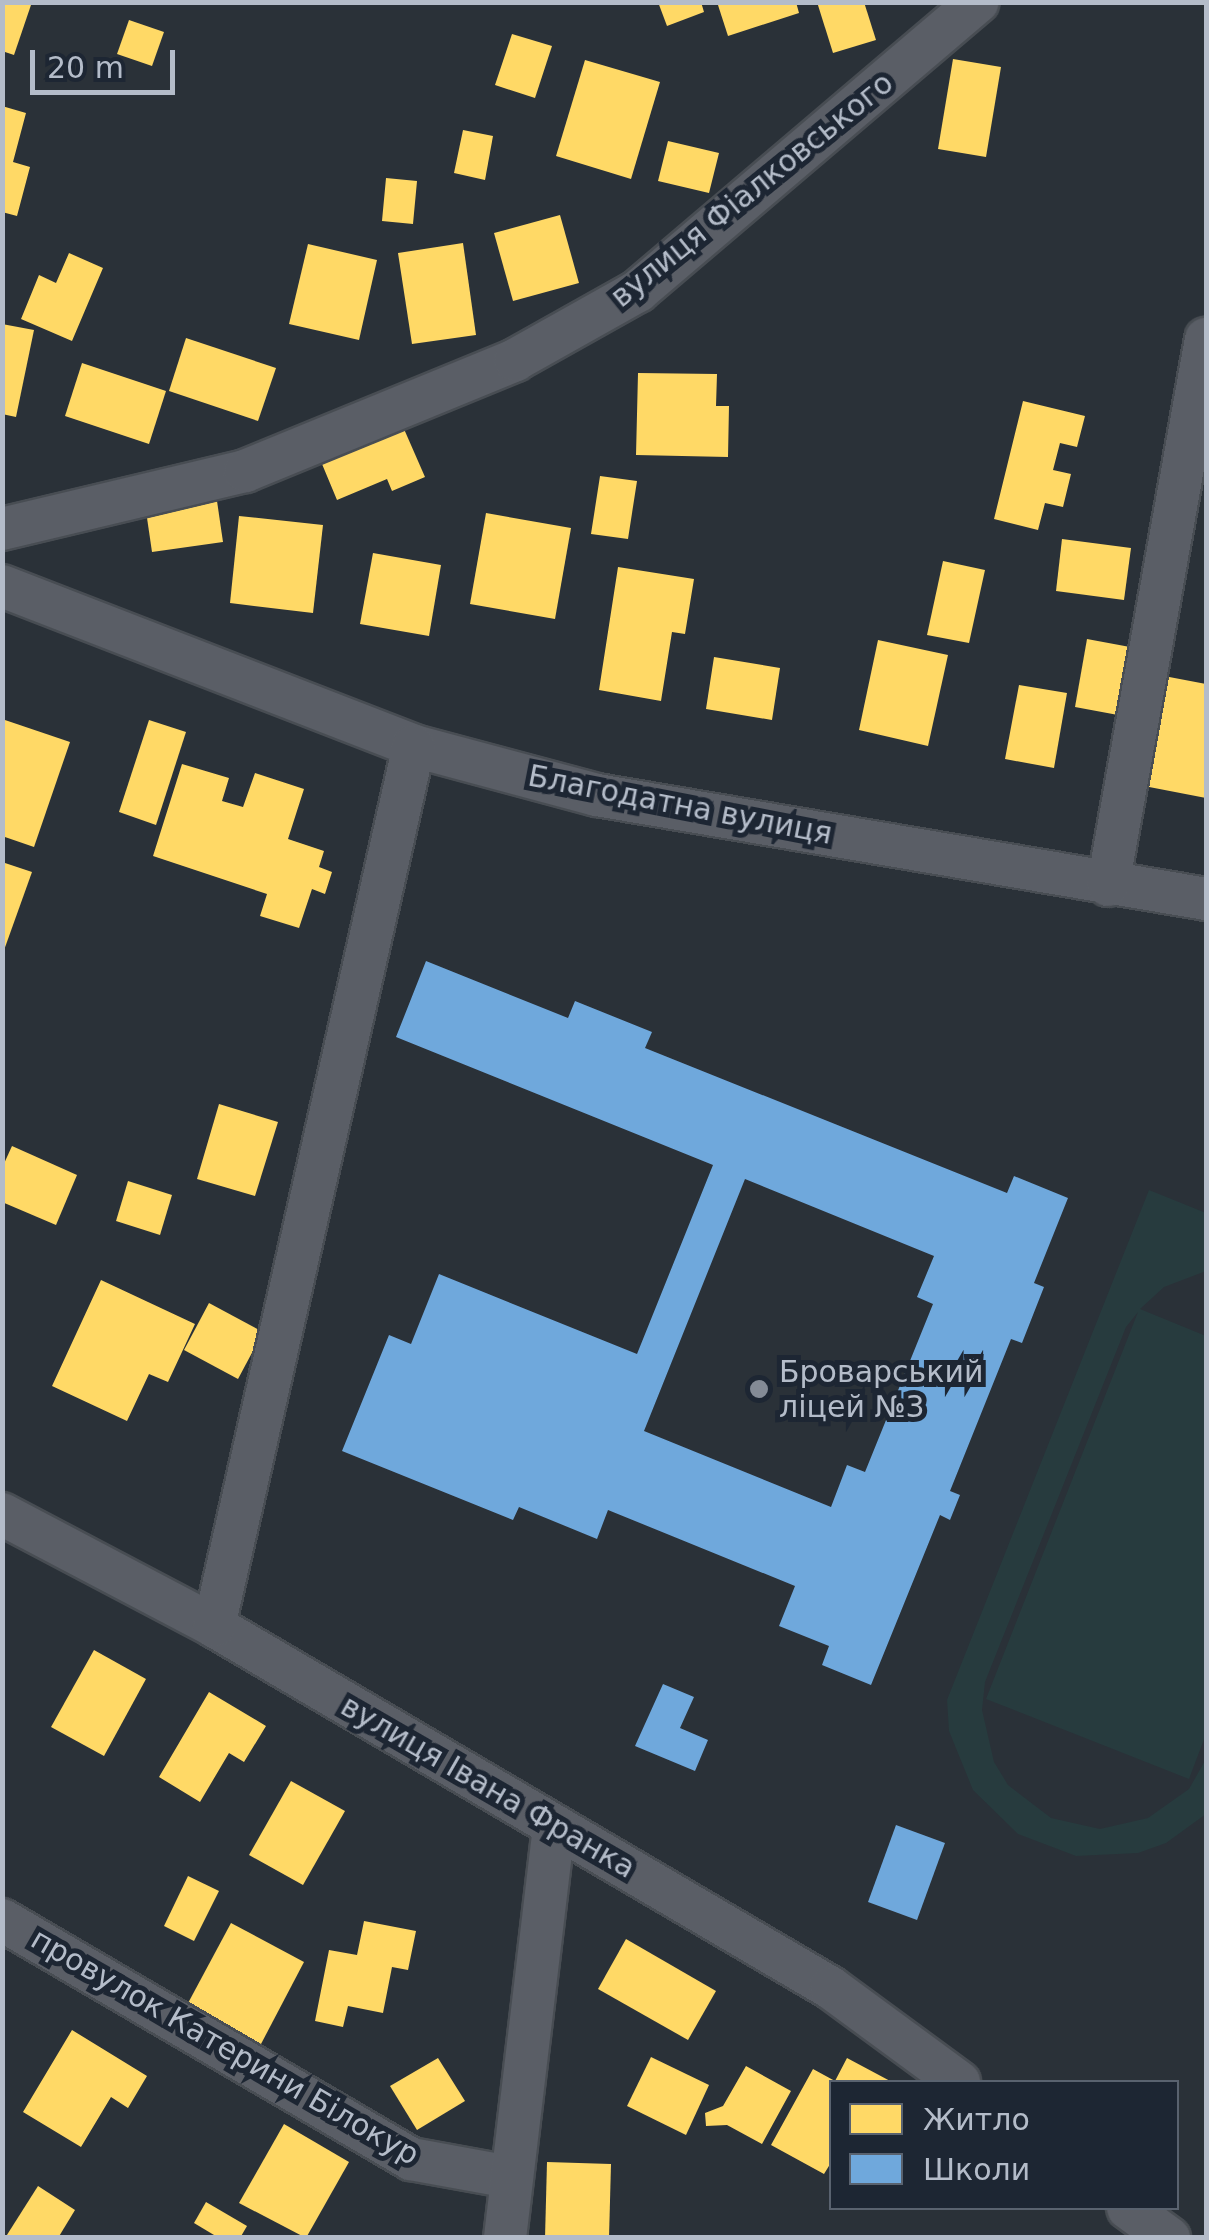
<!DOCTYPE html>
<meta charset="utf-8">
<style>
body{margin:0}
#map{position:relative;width:1209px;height:2240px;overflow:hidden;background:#2a3138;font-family:"DejaVu Sans",sans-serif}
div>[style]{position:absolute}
.green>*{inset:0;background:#273b3e}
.homes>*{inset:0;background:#ffd966}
.schools>*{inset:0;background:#6fa8dc}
.roads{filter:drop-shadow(2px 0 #484d53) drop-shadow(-2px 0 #484d53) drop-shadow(0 2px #484d53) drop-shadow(0 -2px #484d53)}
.street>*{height:42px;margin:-21px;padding:0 21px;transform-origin:21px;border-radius:21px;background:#5a5e66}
.dots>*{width:28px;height:28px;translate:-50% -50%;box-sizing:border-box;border:5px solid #1d2633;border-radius:50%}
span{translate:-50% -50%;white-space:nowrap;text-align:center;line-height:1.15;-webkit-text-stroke:10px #1d2633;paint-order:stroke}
.street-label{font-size:30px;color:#b4bcc9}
.poi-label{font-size:30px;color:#b4bcc9}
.left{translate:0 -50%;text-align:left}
.frame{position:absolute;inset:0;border:5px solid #b4bcc9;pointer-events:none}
.legend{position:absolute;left:829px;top:2080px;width:350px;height:130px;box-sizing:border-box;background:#1d2633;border:2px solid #59626f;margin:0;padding:12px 18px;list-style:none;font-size:30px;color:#b4bcc9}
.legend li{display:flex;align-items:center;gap:20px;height:50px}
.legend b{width:50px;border:2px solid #59626f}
.scale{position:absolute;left:30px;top:50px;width:145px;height:45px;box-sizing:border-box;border:5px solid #b4bcc9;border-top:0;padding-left:12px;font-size:30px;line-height:35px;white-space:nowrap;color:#b4bcc9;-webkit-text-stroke:8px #1d2633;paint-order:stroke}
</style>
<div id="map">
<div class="green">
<i style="clip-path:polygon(1149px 1190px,1206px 1213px,1206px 1271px,1164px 1287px,1140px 1309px,1206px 1336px,1206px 1734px,1189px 1779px,986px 1699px,1138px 1312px,1126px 1327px,985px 1682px,982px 1710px,994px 1762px,1008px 1785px,1051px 1818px,1100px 1829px,1148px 1818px,1189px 1789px,1206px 1759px,1206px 1814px,1166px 1843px,1138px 1853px,1076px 1856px,1018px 1834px,973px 1790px,949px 1731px,947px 1700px)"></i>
</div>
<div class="homes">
<i style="clip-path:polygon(2px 2px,32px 2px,14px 55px,2px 51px)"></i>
<i style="clip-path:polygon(658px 2px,701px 2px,704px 12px,667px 26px)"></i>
<i style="clip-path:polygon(717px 2px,796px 2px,799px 13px,728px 36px)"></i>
<i style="clip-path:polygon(817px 2px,864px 2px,876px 40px,833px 53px)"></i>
<i style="clip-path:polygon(129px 20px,164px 32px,152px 66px,117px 54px)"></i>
<i style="clip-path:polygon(512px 34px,552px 46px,535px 98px,495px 85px)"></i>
<i style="clip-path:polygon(953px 59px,1001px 67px,986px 157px,938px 149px)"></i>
<i style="clip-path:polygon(585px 60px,660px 82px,631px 179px,556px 156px)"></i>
<i style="clip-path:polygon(2px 106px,26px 113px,13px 162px,30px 167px,17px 216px,2px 212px)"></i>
<i style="clip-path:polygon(463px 130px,493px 136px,485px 180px,454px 173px)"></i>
<i style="clip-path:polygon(668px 141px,719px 153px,709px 193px,658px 181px)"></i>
<i style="clip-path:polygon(386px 178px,417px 181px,413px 224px,382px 221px)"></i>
<i style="clip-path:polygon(560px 215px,579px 283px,513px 301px,494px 233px)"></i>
<i style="clip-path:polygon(463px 243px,476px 335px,412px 344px,398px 253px)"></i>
<i style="clip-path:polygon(308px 244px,377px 260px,359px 340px,289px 324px)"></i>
<i style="clip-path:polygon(69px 253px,103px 268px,72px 341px,21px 319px,39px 275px,56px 283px)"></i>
<i style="clip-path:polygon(2px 324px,34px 330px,16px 417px,2px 414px)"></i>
<i style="clip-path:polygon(186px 338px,276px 368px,258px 421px,169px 391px)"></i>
<i style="clip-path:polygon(82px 363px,166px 391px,149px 444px,65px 416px)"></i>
<i style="clip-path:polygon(638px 373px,717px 374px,716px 406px,729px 406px,728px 457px,636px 455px)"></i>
<i style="clip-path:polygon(1023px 401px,1085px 416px,1077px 447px,1060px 443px,1053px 470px,1071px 474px,1063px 507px,1045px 503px,1038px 530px,994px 519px)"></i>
<i style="clip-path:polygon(404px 429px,425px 477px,392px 491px,387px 479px,337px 500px,322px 464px)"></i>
<i style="clip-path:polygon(600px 476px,637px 481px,628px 539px,591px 534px)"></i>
<i style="clip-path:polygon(217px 501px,223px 542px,152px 552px,146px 511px)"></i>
<i style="clip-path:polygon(486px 513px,571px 528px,555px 619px,470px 604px)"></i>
<i style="clip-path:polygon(239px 516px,323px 525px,313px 613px,230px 603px)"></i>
<i style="clip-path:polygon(1062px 539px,1131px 548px,1124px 600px,1056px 591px)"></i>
<i style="clip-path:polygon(373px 553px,441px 565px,429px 636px,360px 624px)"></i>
<i style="clip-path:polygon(943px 561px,985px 570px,969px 643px,927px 635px)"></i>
<i style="clip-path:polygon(618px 567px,694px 579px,685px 634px,672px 632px,661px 701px,599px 690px)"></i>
<i style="clip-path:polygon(1087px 639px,1130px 647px,1118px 715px,1075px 707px)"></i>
<i style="clip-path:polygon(878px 640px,948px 655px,928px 746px,859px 730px)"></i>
<i style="clip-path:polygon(714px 657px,780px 668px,772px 720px,706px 709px)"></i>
<i style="clip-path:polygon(1164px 676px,1206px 684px,1206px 798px,1144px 786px)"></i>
<i style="clip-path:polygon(1019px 685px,1067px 693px,1054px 768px,1005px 759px)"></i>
<i style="clip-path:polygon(2px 719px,70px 742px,34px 847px,2px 836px)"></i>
<i style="clip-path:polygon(149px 720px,186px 732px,156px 825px,119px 812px)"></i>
<i style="clip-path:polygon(182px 764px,229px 778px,222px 801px,243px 807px,255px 773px,304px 789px,288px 839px,324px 851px,319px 867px,332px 872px,325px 894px,312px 889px,299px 928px,260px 916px,267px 894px,153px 856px)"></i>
<i style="clip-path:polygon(2px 862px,32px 872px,3px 953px,2px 953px)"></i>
<i style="clip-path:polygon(219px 1104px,278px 1122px,255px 1196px,197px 1179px)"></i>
<i style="clip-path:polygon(12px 1146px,77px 1175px,56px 1225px,2px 1202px,2px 1168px)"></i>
<i style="clip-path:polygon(128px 1181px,172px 1195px,160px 1235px,116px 1221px)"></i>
<i style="clip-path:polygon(101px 1280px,195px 1324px,168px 1382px,149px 1374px,127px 1421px,52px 1386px)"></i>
<i style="clip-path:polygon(209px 1303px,263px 1332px,238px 1379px,184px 1350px)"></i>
<i style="clip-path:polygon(94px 1650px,146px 1679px,104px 1756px,51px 1727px)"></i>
<i style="clip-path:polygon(209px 1692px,266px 1726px,244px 1762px,229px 1753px,200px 1802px,159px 1777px)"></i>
<i style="clip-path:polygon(291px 1781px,345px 1811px,303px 1885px,249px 1855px)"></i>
<i style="clip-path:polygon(188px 1876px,219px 1891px,194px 1941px,164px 1926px)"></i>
<i style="clip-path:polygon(364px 1921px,416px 1931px,408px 1970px,392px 1967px,383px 2013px,348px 2006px,343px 2027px,315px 2021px,329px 1950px,357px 1955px)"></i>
<i style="clip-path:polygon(231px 1923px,304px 1962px,261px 2044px,187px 2005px)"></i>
<i style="clip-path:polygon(626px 1939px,716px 1991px,688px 2040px,598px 1989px)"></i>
<i style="clip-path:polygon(72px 2030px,147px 2076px,128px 2108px,111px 2097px,81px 2147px,23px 2112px)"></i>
<i style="clip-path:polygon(651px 2057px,709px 2085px,686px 2135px,627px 2106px)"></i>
<i style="clip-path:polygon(438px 2058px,465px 2101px,417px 2130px,390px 2086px)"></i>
<i style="clip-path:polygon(847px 2058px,892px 2082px,832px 2082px,832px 2161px,824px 2174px,771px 2145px,813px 2069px,835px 2081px)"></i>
<i style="clip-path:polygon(746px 2066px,791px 2091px,762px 2144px,727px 2125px,706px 2126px,705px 2113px,723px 2106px)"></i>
<i style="clip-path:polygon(284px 2124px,349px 2162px,306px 2238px,239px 2203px)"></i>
<i style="clip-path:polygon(547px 2162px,611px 2164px,609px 2238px,545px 2238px)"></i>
<i style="clip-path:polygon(38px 2186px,75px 2210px,58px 2238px,5px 2238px)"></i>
<i style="clip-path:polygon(206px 2202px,247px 2226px,240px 2238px,219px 2238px,194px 2223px)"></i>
</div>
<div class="schools">
<i style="clip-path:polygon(evenodd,426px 961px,568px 1018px,575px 1001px,652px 1032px,645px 1048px,1007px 1193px,1014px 1176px,1068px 1198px,1034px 1283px,1044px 1287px,1022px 1343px,1011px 1339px,950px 1491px,960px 1495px,950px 1520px,940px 1515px,871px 1685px,822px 1665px,829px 1646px,779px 1626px,795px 1586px,608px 1510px,597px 1539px,519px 1507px,513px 1520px,342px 1451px,389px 1335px,411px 1344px,439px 1274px,637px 1354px,713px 1165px,396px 1037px,426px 961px,745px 1179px,934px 1256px,917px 1297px,933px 1304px,865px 1472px,847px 1465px,831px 1507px,644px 1431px,745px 1179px)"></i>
<i style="clip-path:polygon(663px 1684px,694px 1697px,680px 1728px,708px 1740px,695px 1771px,635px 1746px)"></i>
<i style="clip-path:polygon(896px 1825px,945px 1843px,917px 1920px,868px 1902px)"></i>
</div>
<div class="roads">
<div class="street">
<i style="left:2px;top:529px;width:250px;rotate:-13.4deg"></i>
<i style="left:245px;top:471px;width:292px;rotate:-22.3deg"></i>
<i style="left:515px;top:360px;width:141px;rotate:-29.3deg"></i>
<i style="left:638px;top:291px;width:446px;rotate:-40.4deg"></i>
<i style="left:2px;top:586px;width:442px;rotate:21.2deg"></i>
<i style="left:414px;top:746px;width:189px;rotate:15deg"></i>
<i style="left:597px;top:795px;width:618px;rotate:9.69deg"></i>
<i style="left:1108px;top:885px;width:555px;rotate:-79.82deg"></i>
<i style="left:2px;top:1514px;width:240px;rotate:27.8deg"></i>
<i style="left:214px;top:1626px;width:715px;rotate:30.4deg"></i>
<i style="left:831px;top:1988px;width:159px;rotate:36.3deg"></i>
<i style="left:214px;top:1626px;width:902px;rotate:-77.2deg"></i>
<i style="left:2px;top:1920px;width:474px;rotate:30.3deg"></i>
<i style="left:411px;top:2159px;width:101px;rotate:10.3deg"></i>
<i style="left:1128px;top:2208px;width:51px;rotate:36.2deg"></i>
<i style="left:505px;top:2238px;width:414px;rotate:-83.2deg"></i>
</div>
</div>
<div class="dots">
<i style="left:759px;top:1389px;background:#848b96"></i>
</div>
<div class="street-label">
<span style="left:752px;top:190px;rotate:-39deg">вулиця Фіалковського</span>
<span style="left:680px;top:805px;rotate:11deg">Благодатна вулиця</span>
<span style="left:488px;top:1787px;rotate:30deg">вулиця Івана Франка</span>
<span style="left:225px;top:2047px;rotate:30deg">провулок Катерини Білокур</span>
</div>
<div class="poi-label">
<span class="left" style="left:779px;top:1389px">Броварський<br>ліцей №3</span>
</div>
<div class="frame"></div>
<ul class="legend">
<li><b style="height:28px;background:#ffd966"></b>Житло</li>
<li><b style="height:28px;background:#6fa8dc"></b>Школи</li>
</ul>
<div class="scale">20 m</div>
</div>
